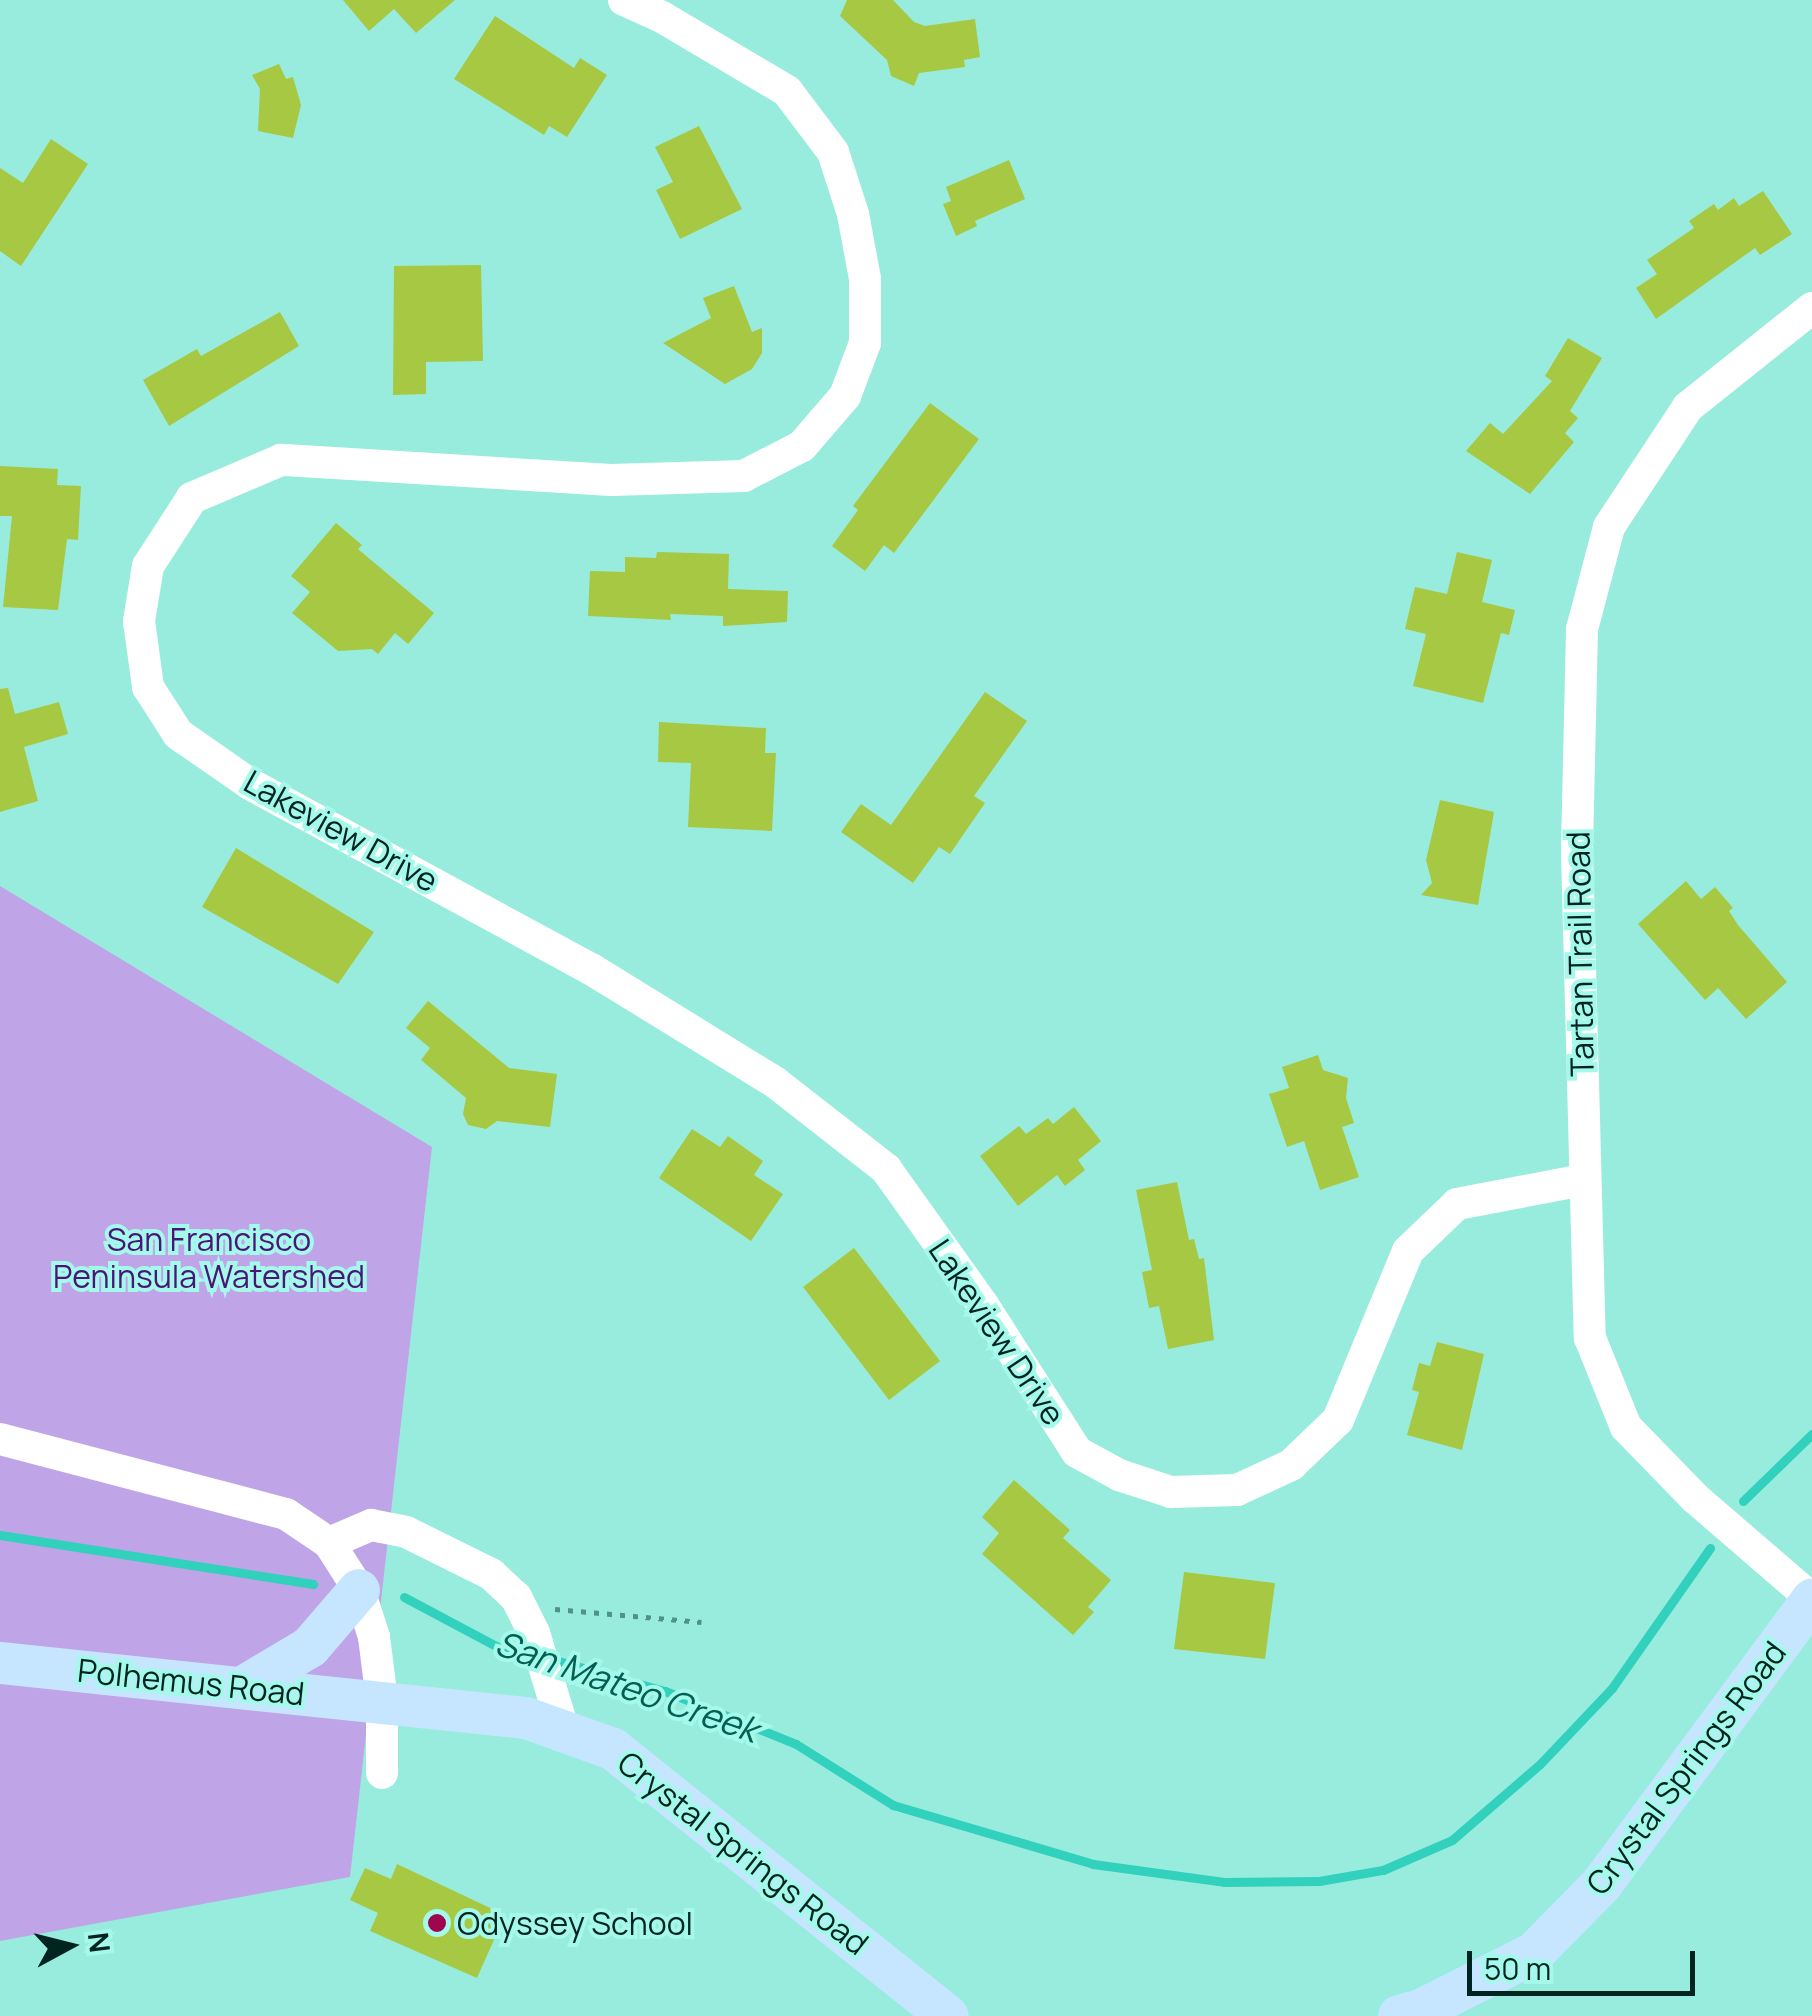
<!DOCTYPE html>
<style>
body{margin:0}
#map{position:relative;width:1812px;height:2016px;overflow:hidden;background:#98ecdd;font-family:Manrope,sans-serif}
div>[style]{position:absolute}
.green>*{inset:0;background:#bfa4e7}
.stream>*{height:9px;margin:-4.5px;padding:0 4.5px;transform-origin:4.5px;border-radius:4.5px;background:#31d1bd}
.building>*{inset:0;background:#a7c842}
.path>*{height:5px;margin-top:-2.5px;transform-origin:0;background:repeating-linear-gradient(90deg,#529186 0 5px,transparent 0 13px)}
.minor>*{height:32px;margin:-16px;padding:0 16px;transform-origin:16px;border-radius:16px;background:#fff}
.major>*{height:42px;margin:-21px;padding:0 21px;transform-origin:21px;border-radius:21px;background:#c6e6ff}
.dots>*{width:28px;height:28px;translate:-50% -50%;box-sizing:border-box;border:5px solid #a5f9eb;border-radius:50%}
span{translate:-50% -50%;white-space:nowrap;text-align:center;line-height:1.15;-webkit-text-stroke:8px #a5f9eb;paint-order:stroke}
.street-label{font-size:32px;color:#002520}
.park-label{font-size:32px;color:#491577}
.poi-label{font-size:32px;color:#002520}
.left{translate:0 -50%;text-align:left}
.water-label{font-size:35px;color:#035e54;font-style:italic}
.north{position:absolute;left:20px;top:1896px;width:100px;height:100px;-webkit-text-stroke:8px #a5f9eb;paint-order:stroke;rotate:83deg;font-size:28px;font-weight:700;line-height:40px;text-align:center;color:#002520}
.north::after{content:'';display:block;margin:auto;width:35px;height:45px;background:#002520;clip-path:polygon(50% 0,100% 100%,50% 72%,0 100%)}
.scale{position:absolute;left:1467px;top:1951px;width:228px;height:45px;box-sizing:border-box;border:5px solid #002520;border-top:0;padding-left:12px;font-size:30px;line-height:35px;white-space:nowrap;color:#002520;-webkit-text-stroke:8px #a5f9eb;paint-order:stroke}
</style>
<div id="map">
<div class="green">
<i style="clip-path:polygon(0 886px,432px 1147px,350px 1877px,0 1941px)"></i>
</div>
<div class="stream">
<i style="left:1743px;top:1501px;width:96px;rotate:-44.2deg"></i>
<i style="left:0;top:1535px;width:317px;rotate:8.9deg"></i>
<i style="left:404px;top:1597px;width:109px;rotate:28deg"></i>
<i style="left:500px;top:1648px;width:34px;rotate:10deg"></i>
<i style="left:548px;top:1658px;width:122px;rotate:15.8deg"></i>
<i style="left:665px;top:1691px;width:141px;rotate:22deg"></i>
<i style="left:796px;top:1744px;width:115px;rotate:32.2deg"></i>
<i style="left:893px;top:1805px;width:209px;rotate:16.4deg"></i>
<i style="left:1093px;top:1864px;width:132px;rotate:7.8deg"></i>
<i style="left:1224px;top:1882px;width:95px;rotate:-0.6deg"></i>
<i style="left:1319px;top:1881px;width:65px;rotate:-9.8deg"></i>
<i style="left:1383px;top:1870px;width:75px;rotate:-23.5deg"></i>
<i style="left:1452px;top:1840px;width:116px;rotate:-40.8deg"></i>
<i style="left:1540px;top:1764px;width:105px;rotate:-46.5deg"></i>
<i style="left:1612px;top:1688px;width:171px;rotate:-55deg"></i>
</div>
<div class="building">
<i style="clip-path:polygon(343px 0,455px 0,416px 33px,394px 9px,369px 31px)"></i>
<i style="clip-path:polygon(847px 0,893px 0,914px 22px,925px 26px,975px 19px,980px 57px,964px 60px,965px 67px,919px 73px,914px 86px,891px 76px,887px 60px,840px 16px)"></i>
<i style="clip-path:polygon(495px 16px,574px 68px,580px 58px,607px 75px,567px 137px,549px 126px,544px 135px,454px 79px)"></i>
<i style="clip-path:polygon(279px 64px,286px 79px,293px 77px,301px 105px,293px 138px,258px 131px,260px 89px,252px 75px)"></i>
<i style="clip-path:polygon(699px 126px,742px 209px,680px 239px,656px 190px,673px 182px,655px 147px)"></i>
<i style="clip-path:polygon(51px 139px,88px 164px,21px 266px,0 251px,0 168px,23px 183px)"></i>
<i style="clip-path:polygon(1009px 160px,1025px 199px,975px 221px,977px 226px,956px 236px,943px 204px,951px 201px,946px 187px)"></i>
<i style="clip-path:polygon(1763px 191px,1792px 234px,1760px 255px,1755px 248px,1656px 319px,1636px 288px,1657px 274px,1647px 260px,1694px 228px,1689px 221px,1714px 204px,1718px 210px,1734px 198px,1739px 206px)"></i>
<i style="clip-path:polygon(481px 265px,483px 361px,426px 362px,426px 394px,393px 395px,394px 266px)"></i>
<i style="clip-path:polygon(734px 286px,752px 332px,762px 328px,762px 353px,752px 369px,725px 384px,663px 343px,711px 318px,703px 298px)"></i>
<i style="clip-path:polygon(280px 312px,299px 346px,169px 426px,143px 380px,197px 349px,201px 356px)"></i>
<i style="clip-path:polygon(1568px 338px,1602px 358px,1570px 411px,1578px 418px,1565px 433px,1574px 442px,1530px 494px,1466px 451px,1490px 423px,1503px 434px,1552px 381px,1545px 376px)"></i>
<i style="clip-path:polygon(930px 403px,979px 439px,894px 553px,884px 545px,865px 571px,832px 546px,858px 510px,853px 506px)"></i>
<i style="clip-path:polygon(0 466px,58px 469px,57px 485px,81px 486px,78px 540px,67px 539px,58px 610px,3px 607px,12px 516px,0 516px)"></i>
<i style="clip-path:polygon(336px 523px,362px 545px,358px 549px,434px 613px,408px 644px,395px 633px,378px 654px,372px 649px,338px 651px,292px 613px,310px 592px,291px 576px)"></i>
<i style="clip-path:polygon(657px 552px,729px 554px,728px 589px,788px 591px,787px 622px,723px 626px,723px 616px,670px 614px,671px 620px,588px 616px,590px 571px,625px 572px,625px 557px,656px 558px)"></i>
<i style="clip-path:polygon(1457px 552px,1492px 560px,1482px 602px,1515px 610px,1509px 635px,1501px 633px,1483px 703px,1413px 686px,1426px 634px,1405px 629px,1415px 587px,1447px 594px)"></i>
<i style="clip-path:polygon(8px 688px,15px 714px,59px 702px,68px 734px,24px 747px,38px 801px,0 812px,0 689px)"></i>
<i style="clip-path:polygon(985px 692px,1027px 721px,974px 796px,985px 803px,950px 854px,939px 847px,913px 883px,841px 832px,861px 804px,891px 825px)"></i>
<i style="clip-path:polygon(659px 722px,766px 728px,765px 753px,776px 753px,772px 831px,688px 827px,691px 763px,658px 762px)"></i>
<i style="clip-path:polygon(1440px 800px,1494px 812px,1478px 905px,1421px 895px,1432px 883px,1426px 860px)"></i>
<i style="clip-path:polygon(236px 848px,374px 932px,338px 984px,202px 907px)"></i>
<i style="clip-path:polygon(1686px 881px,1701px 899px,1715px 887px,1733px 908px,1729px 911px,1738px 925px,1787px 982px,1746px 1019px,1718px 988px,1705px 1000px,1638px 924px)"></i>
<i style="clip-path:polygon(428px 1001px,509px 1068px,557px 1074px,550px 1127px,497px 1121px,486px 1129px,468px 1125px,463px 1114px,466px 1098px,421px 1060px,430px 1048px,406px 1028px)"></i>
<i style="clip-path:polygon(1318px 1055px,1323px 1070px,1348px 1078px,1346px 1098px,1354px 1123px,1342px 1127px,1359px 1177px,1320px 1190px,1304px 1141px,1287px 1147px,1269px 1094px,1289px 1088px,1282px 1067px)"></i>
<i style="clip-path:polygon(1074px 1107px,1101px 1141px,1078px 1160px,1085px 1170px,1065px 1186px,1057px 1175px,1018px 1206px,980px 1156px,1019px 1126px,1026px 1134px,1048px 1118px,1053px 1124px)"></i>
<i style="clip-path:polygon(692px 1129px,720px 1147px,728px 1136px,763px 1161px,754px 1175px,783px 1194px,751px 1241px,659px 1178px)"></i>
<i style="clip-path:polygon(1177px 1182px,1189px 1240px,1194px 1239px,1199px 1259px,1204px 1258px,1214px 1340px,1168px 1349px,1159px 1306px,1149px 1308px,1142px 1272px,1152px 1270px,1136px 1190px)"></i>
<i style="clip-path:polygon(854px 1248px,940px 1361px,889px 1400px,803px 1287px)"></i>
<i style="clip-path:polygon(1437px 1342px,1484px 1354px,1462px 1450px,1407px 1435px,1419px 1392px,1412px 1390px,1419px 1363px,1430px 1366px)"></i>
<i style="clip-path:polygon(1014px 1480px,1070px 1530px,1063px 1538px,1111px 1580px,1088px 1607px,1094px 1612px,1073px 1635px,982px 1554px,999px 1533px,982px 1517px)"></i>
<i style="clip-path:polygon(1184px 1572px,1275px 1583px,1265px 1659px,1174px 1649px)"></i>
<i style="clip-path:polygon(397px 1864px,505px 1915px,477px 1978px,370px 1931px,378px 1913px,350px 1900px,365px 1868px,391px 1879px)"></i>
</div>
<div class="path">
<i style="left:555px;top:1609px;width:147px;rotate:5.1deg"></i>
</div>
<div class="minor">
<i style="left:624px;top:0;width:42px;rotate:24.1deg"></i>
<i style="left:662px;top:17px;width:145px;rotate:30.6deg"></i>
<i style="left:787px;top:91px;width:76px;rotate:53deg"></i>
<i style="left:833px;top:152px;width:65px;rotate:72.1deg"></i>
<i style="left:853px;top:214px;width:66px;rotate:79.5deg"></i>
<i style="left:865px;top:279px;width:64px;rotate:90deg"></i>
<i style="left:865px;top:343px;width:57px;rotate:110.7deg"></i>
<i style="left:845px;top:396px;width:66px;rotate:130.7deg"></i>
<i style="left:802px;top:446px;width:65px;rotate:152.7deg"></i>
<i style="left:744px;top:476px;width:133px;rotate:178.3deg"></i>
<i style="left:611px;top:480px;width:331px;rotate:-176.5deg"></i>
<i style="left:281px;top:460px;width:97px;rotate:156.9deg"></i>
<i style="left:192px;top:498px;width:81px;rotate:122.9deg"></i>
<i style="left:148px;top:566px;width:56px;rotate:99.3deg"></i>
<i style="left:139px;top:621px;width:67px;rotate:82.2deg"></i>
<i style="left:148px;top:687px;width:56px;rotate:57.4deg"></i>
<i style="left:178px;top:734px;width:88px;rotate:34.8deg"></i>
<i style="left:250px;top:784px;width:388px;rotate:28.5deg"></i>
<i style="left:591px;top:969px;width:217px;rotate:31.6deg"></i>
<i style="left:776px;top:1083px;width:140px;rotate:38deg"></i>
<i style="left:886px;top:1169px;width:167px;rotate:54.5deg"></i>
<i style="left:983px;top:1305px;width:174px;rotate:57.4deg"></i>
<i style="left:1077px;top:1452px;width:48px;rotate:28.7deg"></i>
<i style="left:1119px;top:1475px;width:55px;rotate:18.1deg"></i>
<i style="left:1171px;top:1492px;width:66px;rotate:-1.7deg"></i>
<i style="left:1237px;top:1490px;width:60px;rotate:-24.8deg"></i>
<i style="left:1291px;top:1465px;width:65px;rotate:-43.8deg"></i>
<i style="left:1338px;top:1420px;width:183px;rotate:-67.5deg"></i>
<i style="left:1408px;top:1251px;width:68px;rotate:-43.8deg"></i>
<i style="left:1457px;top:1204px;width:128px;rotate:-10.8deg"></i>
<i style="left:1812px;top:308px;width:159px;rotate:141.4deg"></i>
<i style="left:1688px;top:407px;width:144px;rotate:123.4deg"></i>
<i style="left:1609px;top:527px;width:106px;rotate:104.8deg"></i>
<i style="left:1582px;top:629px;width:223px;rotate:91.3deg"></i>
<i style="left:1577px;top:852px;width:486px;rotate:88.5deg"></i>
<i style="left:1590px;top:1338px;width:96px;rotate:68deg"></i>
<i style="left:1626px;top:1427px;width:99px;rotate:45.8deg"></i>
<i style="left:1695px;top:1498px;width:155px;rotate:40.8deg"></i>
<i style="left:0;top:1439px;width:296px;rotate:14.7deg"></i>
<i style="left:286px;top:1514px;width:52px;rotate:34deg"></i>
<i style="left:329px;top:1543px;width:56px;rotate:57.4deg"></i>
<i style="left:359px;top:1590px;width:49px;rotate:72.3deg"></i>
<i style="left:374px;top:1637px;width:64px;rotate:82.8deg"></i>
<i style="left:382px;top:1700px;width:73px;rotate:90deg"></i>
<i style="left:329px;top:1543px;width:46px;rotate:-23.2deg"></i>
<i style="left:371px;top:1525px;width:36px;rotate:11deg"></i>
<i style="left:406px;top:1532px;width:95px;rotate:26.3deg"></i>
<i style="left:491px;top:1574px;width:34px;rotate:43deg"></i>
<i style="left:516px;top:1597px;width:40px;rotate:63.4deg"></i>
<i style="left:534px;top:1633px;width:103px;rotate:73.1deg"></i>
</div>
<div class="major">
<i style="left:0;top:1663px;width:529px;rotate:5.97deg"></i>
<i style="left:526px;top:1718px;width:92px;rotate:19.6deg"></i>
<i style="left:613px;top:1749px;width:428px;rotate:38.6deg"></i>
<i style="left:243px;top:1687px;width:78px;rotate:-30.8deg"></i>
<i style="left:310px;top:1647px;width:75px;rotate:-49.3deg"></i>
<i style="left:1399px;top:2016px;width:23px;rotate:-15deg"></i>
<i style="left:1421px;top:2010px;width:127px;rotate:-26.8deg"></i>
<i style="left:1534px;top:1953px;width:95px;rotate:-45.4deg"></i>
<i style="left:1601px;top:1885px;width:355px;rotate:-53.5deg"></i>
</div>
<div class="dots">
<i style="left:437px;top:1923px;background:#9e064e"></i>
</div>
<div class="street-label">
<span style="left:341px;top:831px;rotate:29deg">Lakeview Drive</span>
<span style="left:1580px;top:954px;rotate:-91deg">Tartan Trail Road</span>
<span style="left:997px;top:1332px;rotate:56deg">Lakeview Drive</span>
<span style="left:191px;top:1682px;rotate:6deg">Polhemus Road</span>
<span style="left:1686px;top:1768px;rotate:-53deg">Crystal Springs Road</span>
<span style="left:743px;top:1853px;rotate:38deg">Crystal Springs Road</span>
</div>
<div class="park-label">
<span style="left:209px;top:1258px">San Francisco<br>Peninsula Watershed</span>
</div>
<div class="poi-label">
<span class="left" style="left:457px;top:1923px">Odyssey School</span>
</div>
<div class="water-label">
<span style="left:627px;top:1686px;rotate:19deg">San Mateo Creek</span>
</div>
<div class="north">N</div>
<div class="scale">50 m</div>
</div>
